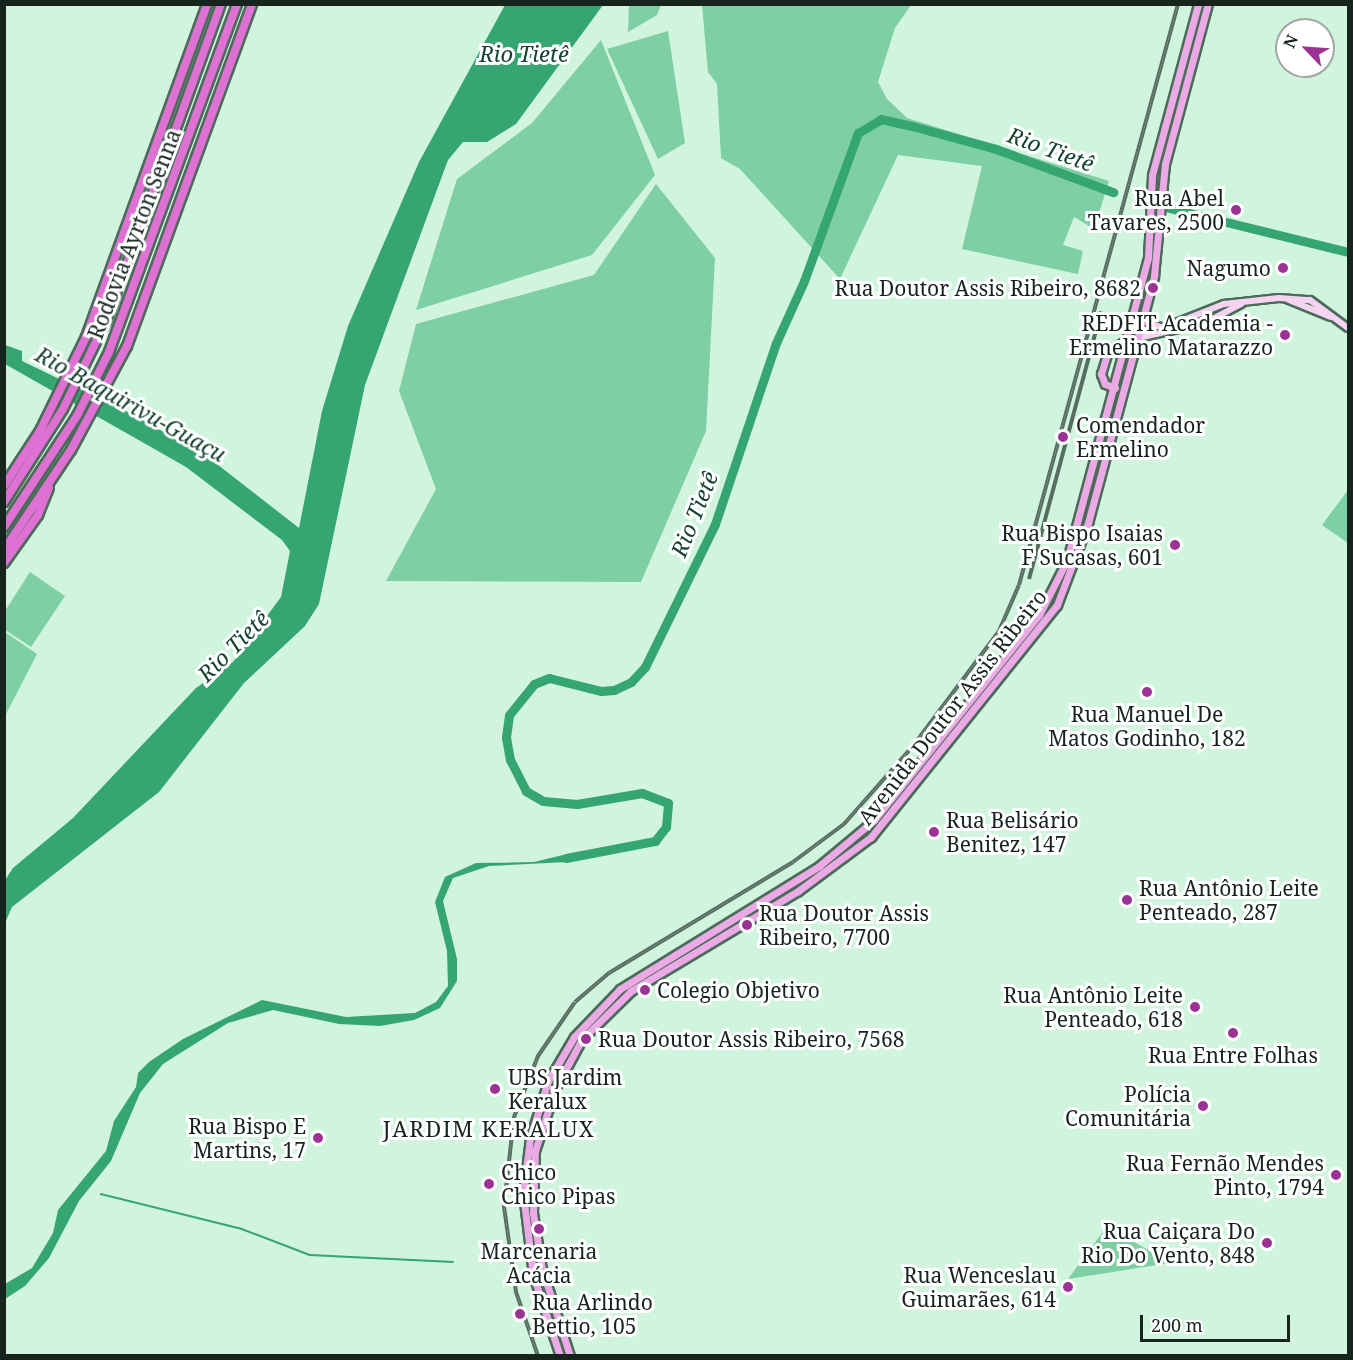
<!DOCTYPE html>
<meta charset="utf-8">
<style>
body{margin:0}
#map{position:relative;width:1353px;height:1360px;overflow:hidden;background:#d1f4df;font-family:"Noto Serif",serif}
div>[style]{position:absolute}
.green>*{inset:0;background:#7ecfa3}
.water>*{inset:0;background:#35a571}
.stream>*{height:1.5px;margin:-0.75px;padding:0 0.75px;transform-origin:0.75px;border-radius:0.75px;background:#35a571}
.river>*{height:9px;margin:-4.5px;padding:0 4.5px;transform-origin:4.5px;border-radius:4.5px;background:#35a571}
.roads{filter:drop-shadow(2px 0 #4b6b59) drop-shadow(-2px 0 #4b6b59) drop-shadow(0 2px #4b6b59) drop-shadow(0 -2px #4b6b59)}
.secondary>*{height:6px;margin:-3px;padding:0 3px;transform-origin:3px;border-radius:3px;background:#f5d4f2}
.primary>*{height:7px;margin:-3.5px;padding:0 3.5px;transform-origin:3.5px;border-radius:3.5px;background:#ebaae5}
.highway>*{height:8px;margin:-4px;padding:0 4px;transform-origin:4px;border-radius:4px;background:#de71d3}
.rail>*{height:4px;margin-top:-2px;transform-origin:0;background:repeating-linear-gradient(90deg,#fff 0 4.5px,#586d61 0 9px);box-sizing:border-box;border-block:2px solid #586d61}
.dots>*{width:16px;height:16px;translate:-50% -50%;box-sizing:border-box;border:3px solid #fff;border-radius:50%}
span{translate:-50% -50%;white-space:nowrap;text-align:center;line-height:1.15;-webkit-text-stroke:6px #fff;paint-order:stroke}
.poi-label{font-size:21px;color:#17241d}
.right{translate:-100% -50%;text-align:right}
.left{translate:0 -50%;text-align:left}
.street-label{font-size:21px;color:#17241d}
.water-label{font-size:22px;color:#16432d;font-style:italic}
.neighbourhood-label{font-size:22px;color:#17241d;letter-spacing:1.5px}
.frame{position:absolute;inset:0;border:6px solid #17241d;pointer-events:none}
.north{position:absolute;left:1275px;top:18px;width:60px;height:60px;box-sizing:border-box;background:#fff;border:2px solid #a2a7a5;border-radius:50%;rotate:295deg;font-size:16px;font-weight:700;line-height:24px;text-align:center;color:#17241d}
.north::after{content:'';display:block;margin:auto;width:21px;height:27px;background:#9c3294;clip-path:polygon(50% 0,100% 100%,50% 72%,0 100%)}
.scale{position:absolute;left:1140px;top:1315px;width:150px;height:27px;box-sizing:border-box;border:3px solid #17241d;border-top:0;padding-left:8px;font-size:18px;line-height:21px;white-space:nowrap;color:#17241d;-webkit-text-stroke:4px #fff;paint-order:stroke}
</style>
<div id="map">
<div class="green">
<i style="clip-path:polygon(629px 5px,629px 4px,661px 5px,657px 15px,628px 32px)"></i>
<i style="clip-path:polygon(702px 5px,911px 5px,895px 28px,878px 82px,887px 99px,907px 118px,1109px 181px,1094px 229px,1074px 217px,1063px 245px,1083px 251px,1078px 274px,962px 249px,982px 166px,898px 155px,840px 279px,740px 169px,721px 158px,717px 84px,708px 72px)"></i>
<i style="clip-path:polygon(668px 31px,685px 143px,658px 159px,607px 49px)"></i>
<i style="clip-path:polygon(601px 40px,655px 175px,592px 255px,416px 310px,457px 179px,532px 123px)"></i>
<i style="clip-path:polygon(656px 184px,715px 258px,706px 431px,641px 582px,386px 581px,436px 489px,399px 391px,416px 324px,594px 275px)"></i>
<i style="clip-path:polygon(1348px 490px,1348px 543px,1322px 525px)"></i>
<i style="clip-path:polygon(30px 572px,65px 596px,31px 647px,4px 629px,5px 611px)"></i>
<i style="clip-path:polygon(5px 632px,37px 654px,5px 716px)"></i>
<i style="clip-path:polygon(1107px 1226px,1170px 1263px,1068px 1279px)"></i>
</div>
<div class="water">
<i style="clip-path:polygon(505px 5px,603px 5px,516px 124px,487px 142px,463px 142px,448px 160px,365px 385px,319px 604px,305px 626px,244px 683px,159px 792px,12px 907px,5px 923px,5px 880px,13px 868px,73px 818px,196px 688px,233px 662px,281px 597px,290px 551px,282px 540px,186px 467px,5px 364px,5px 345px,22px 351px,22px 361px,138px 417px,213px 461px,299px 528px,322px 411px,348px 326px,419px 162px)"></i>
<i style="clip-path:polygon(567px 854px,567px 862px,489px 866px,453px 878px,443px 901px,457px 959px,457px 981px,440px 1008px,414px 1020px,380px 1026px,339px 1024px,273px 1010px,228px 1023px,163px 1064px,140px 1093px,111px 1161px,79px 1201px,49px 1258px,25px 1286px,5px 1299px,5px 1284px,32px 1268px,53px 1233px,58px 1210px,106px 1151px,114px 1121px,136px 1087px,138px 1073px,149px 1062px,183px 1039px,262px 1000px,346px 1017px,415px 1013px,436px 1002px,448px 986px,447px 951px,435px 902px,445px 877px,476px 863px,534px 862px)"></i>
</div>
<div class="stream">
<i style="left:101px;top:1194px;width:145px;rotate:13.9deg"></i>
<i style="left:242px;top:1229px;width:73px;rotate:20.9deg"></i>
<i style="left:310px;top:1255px;width:143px;rotate:2.8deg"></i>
</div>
<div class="river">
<i style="left:1169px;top:208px;width:184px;rotate:13.8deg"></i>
<i style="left:566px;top:858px;width:91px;rotate:-10.8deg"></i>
<i style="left:655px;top:841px;width:18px;rotate:-52deg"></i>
<i style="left:666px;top:827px;width:24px;rotate:-85deg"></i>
<i style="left:668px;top:803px;width:28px;rotate:-159deg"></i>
<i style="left:642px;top:793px;width:66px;rotate:170.4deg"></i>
<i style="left:577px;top:804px;width:34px;rotate:-175deg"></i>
<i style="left:543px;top:801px;width:20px;rotate:-150deg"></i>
<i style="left:526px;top:791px;width:35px;rotate:-117deg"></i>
<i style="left:510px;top:760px;width:23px;rotate:-100deg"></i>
<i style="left:506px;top:737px;width:22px;rotate:-82deg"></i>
<i style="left:509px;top:715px;width:40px;rotate:-51deg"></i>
<i style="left:534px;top:684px;width:16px;rotate:-22deg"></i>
<i style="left:549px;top:678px;width:54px;rotate:14deg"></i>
<i style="left:601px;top:691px;width:13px;rotate:-4deg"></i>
<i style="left:614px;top:690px;width:19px;rotate:-25deg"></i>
<i style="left:631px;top:682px;width:21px;rotate:-47deg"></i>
<i style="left:645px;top:667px;width:159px;rotate:-63.9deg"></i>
<i style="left:715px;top:524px;width:191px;rotate:-71.4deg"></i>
<i style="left:776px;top:343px;width:68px;rotate:-65.7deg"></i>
<i style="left:804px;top:281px;width:158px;rotate:-70deg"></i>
<i style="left:858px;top:133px;width:27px;rotate:-31deg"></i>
<i style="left:881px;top:119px;width:32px;rotate:13deg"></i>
<i style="left:912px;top:126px;width:87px;rotate:15.3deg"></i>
<i style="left:996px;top:149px;width:125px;rotate:20.2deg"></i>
</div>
<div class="roads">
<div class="secondary">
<i style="left:1289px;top:300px;width:45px;rotate:22deg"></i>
<i style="left:1142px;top:320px;width:22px;rotate:21deg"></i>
<i style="left:1163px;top:328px;width:66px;rotate:-21.5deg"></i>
<i style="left:1224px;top:304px;width:55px;rotate:-6.2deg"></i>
<i style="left:1279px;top:298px;width:31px;rotate:4deg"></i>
<i style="left:1310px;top:300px;width:47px;rotate:36.4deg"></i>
<i style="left:1138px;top:338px;width:69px;rotate:-12.6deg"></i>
<i style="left:1205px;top:323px;width:41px;rotate:-27.8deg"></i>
</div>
<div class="primary">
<i style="left:1115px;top:388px;width:11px;rotate:-158deg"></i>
<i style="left:1105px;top:384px;width:11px;rotate:-112deg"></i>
<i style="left:1101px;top:374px;width:24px;rotate:-73deg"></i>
<i style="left:1108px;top:351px;width:20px;rotate:-30deg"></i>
<i style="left:560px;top:1356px;width:85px;rotate:-108.4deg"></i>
<i style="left:533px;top:1275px;width:82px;rotate:-97deg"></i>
<i style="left:523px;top:1194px;width:56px;rotate:-82.9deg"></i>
<i style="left:530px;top:1138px;width:60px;rotate:-72.5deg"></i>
<i style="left:548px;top:1081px;width:51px;rotate:-59.4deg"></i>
<i style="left:574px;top:1037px;width:66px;rotate:-46.2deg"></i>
<i style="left:620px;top:989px;width:234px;rotate:-31.7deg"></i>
<i style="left:819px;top:866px;width:72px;rotate:-39.9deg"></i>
<i style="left:874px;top:820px;width:263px;rotate:-51.2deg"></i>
<i style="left:1039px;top:615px;width:62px;rotate:-63deg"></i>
<i style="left:1067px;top:560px;width:313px;rotate:-75deg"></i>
<i style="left:1148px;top:258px;width:83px;rotate:-87.2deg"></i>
<i style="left:1152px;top:175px;width:177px;rotate:-74.9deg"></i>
<i style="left:570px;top:1356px;width:91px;rotate:-107.8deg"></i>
<i style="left:542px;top:1269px;width:57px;rotate:-99.1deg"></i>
<i style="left:533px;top:1213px;width:62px;rotate:-88.2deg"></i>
<i style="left:535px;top:1151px;width:65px;rotate:-72.1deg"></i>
<i style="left:555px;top:1089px;width:57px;rotate:-61.6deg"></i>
<i style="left:582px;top:1039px;width:69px;rotate:-44.4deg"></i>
<i style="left:631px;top:991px;width:195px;rotate:-30.9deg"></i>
<i style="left:798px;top:891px;width:91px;rotate:-36.5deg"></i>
<i style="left:871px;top:837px;width:297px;rotate:-51.3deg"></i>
<i style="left:1057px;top:605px;width:88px;rotate:-69.3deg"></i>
<i style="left:1088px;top:523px;width:256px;rotate:-75deg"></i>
<i style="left:1154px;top:276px;width:113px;rotate:-84.4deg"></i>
<i style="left:1165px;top:164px;width:166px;rotate:-75deg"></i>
</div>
<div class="highway">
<i style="left:4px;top:486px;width:66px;rotate:-56.8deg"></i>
<i style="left:40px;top:431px;width:105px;rotate:-63.9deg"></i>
<i style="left:86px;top:337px;width:354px;rotate:-70deg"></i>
<i style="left:4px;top:502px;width:110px;rotate:-57.6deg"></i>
<i style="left:63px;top:409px;width:100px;rotate:-63.9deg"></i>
<i style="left:107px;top:319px;width:335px;rotate:-70.1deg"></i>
<i style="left:4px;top:527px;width:133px;rotate:-56.7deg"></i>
<i style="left:77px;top:416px;width:72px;rotate:-63.4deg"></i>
<i style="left:109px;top:352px;width:371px;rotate:-69.8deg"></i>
<i style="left:4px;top:550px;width:120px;rotate:-56.2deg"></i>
<i style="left:71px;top:450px;width:118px;rotate:-61.7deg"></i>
<i style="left:127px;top:346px;width:364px;rotate:-69.9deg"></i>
<i style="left:4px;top:563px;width:59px;rotate:-54.7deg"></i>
<i style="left:38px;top:515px;width:29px;rotate:-68deg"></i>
</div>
</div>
<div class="rail">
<i style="left:1029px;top:579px;width:277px;rotate:-74.9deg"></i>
<i style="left:538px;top:1356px;width:68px;rotate:-109deg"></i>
<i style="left:516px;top:1292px;width:86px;rotate:-98deg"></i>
<i style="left:504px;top:1207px;width:91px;rotate:-83.7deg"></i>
<i style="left:514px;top:1117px;width:66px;rotate:-68.5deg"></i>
<i style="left:538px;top:1056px;width:65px;rotate:-55.6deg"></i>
<i style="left:575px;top:1002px;width:45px;rotate:-40.5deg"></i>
<i style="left:609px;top:973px;width:215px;rotate:-31.1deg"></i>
<i style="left:793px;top:862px;width:64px;rotate:-36.7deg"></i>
<i style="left:844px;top:824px;width:104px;rotate:-48.5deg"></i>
<i style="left:913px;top:746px;width:144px;rotate:-53.2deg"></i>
<i style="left:999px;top:631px;width:50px;rotate:-66.5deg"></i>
<i style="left:1019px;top:585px;width:602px;rotate:-74.69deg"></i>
</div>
<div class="dots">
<i style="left:1236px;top:210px;background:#9c3294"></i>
<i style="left:1283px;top:268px;background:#9c3294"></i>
<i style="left:1153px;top:288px;background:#9c3294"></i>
<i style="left:1285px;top:335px;background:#9c3294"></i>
<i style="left:1063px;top:437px;background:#9c3294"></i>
<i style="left:1175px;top:545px;background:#9c3294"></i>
<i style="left:1147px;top:692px;background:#9c3294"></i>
<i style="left:934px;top:832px;background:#9c3294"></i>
<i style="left:1127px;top:900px;background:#9c3294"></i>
<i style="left:747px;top:925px;background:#9c3294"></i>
<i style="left:645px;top:990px;background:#9c3294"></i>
<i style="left:1195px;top:1007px;background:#9c3294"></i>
<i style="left:1233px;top:1033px;background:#9c3294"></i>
<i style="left:586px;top:1039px;background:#9c3294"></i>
<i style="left:495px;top:1089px;background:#9c3294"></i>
<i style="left:1203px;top:1106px;background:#9c3294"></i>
<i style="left:318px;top:1138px;background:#9c3294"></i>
<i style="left:1336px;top:1175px;background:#9c3294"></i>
<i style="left:489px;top:1184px;background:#9c3294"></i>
<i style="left:539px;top:1229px;background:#9c3294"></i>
<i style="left:1267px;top:1243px;background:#9c3294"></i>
<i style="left:1068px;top:1287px;background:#9c3294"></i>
<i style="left:520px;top:1314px;background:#9c3294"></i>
</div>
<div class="poi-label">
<span class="right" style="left:1224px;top:210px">Rua Abel<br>Tavares, 2500</span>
<span class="right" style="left:1271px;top:268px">Nagumo</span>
<span class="right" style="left:1141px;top:288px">Rua Doutor Assis Ribeiro, 8682</span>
<span class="right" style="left:1273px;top:335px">REDFIT Academia -<br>Ermelino Matarazzo</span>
<span class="left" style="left:1076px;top:437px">Comendador<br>Ermelino</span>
<span class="right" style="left:1163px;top:545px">Rua Bispo Isaias<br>F Sucasas, 601</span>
<span style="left:1147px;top:726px">Rua Manuel De<br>Matos Godinho, 182</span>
<span class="left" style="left:946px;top:832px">Rua Belisário<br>Benitez, 147</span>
<span class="left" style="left:1139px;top:900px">Rua Antônio Leite<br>Penteado, 287</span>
<span class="left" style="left:759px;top:925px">Rua Doutor Assis<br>Ribeiro, 7700</span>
<span class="left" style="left:657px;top:990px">Colegio Objetivo</span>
<span class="right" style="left:1183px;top:1007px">Rua Antônio Leite<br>Penteado, 618</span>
<span class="left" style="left:598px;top:1039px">Rua Doutor Assis Ribeiro, 7568</span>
<span style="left:1233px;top:1055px">Rua Entre Folhas</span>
<span class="left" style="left:508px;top:1089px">UBS Jardim<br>Keralux</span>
<span class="right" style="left:1191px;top:1106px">Polícia<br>Comunitária</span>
<span class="right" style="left:306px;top:1138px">Rua Bispo E<br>Martins, 17</span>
<span class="right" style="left:1324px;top:1175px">Rua Fernão Mendes<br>Pinto, 1794</span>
<span class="left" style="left:501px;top:1184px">Chico<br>Chico Pipas</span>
<span class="right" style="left:1255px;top:1243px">Rua Caiçara Do<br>Rio Do Vento, 848</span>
<span style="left:539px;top:1263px">Marcenaria<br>Acácia</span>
<span class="right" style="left:1056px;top:1287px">Rua Wenceslau<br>Guimarães, 614</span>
<span class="left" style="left:532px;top:1314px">Rua Arlindo<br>Bettio, 105</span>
</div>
<div class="street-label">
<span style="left:134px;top:234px;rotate:-69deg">Rodovia Ayrton Senna</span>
<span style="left:952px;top:707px;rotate:-52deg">Avenida Doutor Assis Ribeiro</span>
</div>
<div class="water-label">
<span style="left:524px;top:54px">Rio Tietê</span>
<span style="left:1051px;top:149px;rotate:20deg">Rio Tietê</span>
<span style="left:131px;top:404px;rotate:29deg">Rio Baquirivu-Guaçu</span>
<span style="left:694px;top:514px;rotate:-68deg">Rio Tietê</span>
<span style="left:233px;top:646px;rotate:-45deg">Rio Tietê</span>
</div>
<div class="neighbourhood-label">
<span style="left:489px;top:1129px">JARDIM KERALUX</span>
</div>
<div class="frame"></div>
<div class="north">N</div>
<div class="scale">200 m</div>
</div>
